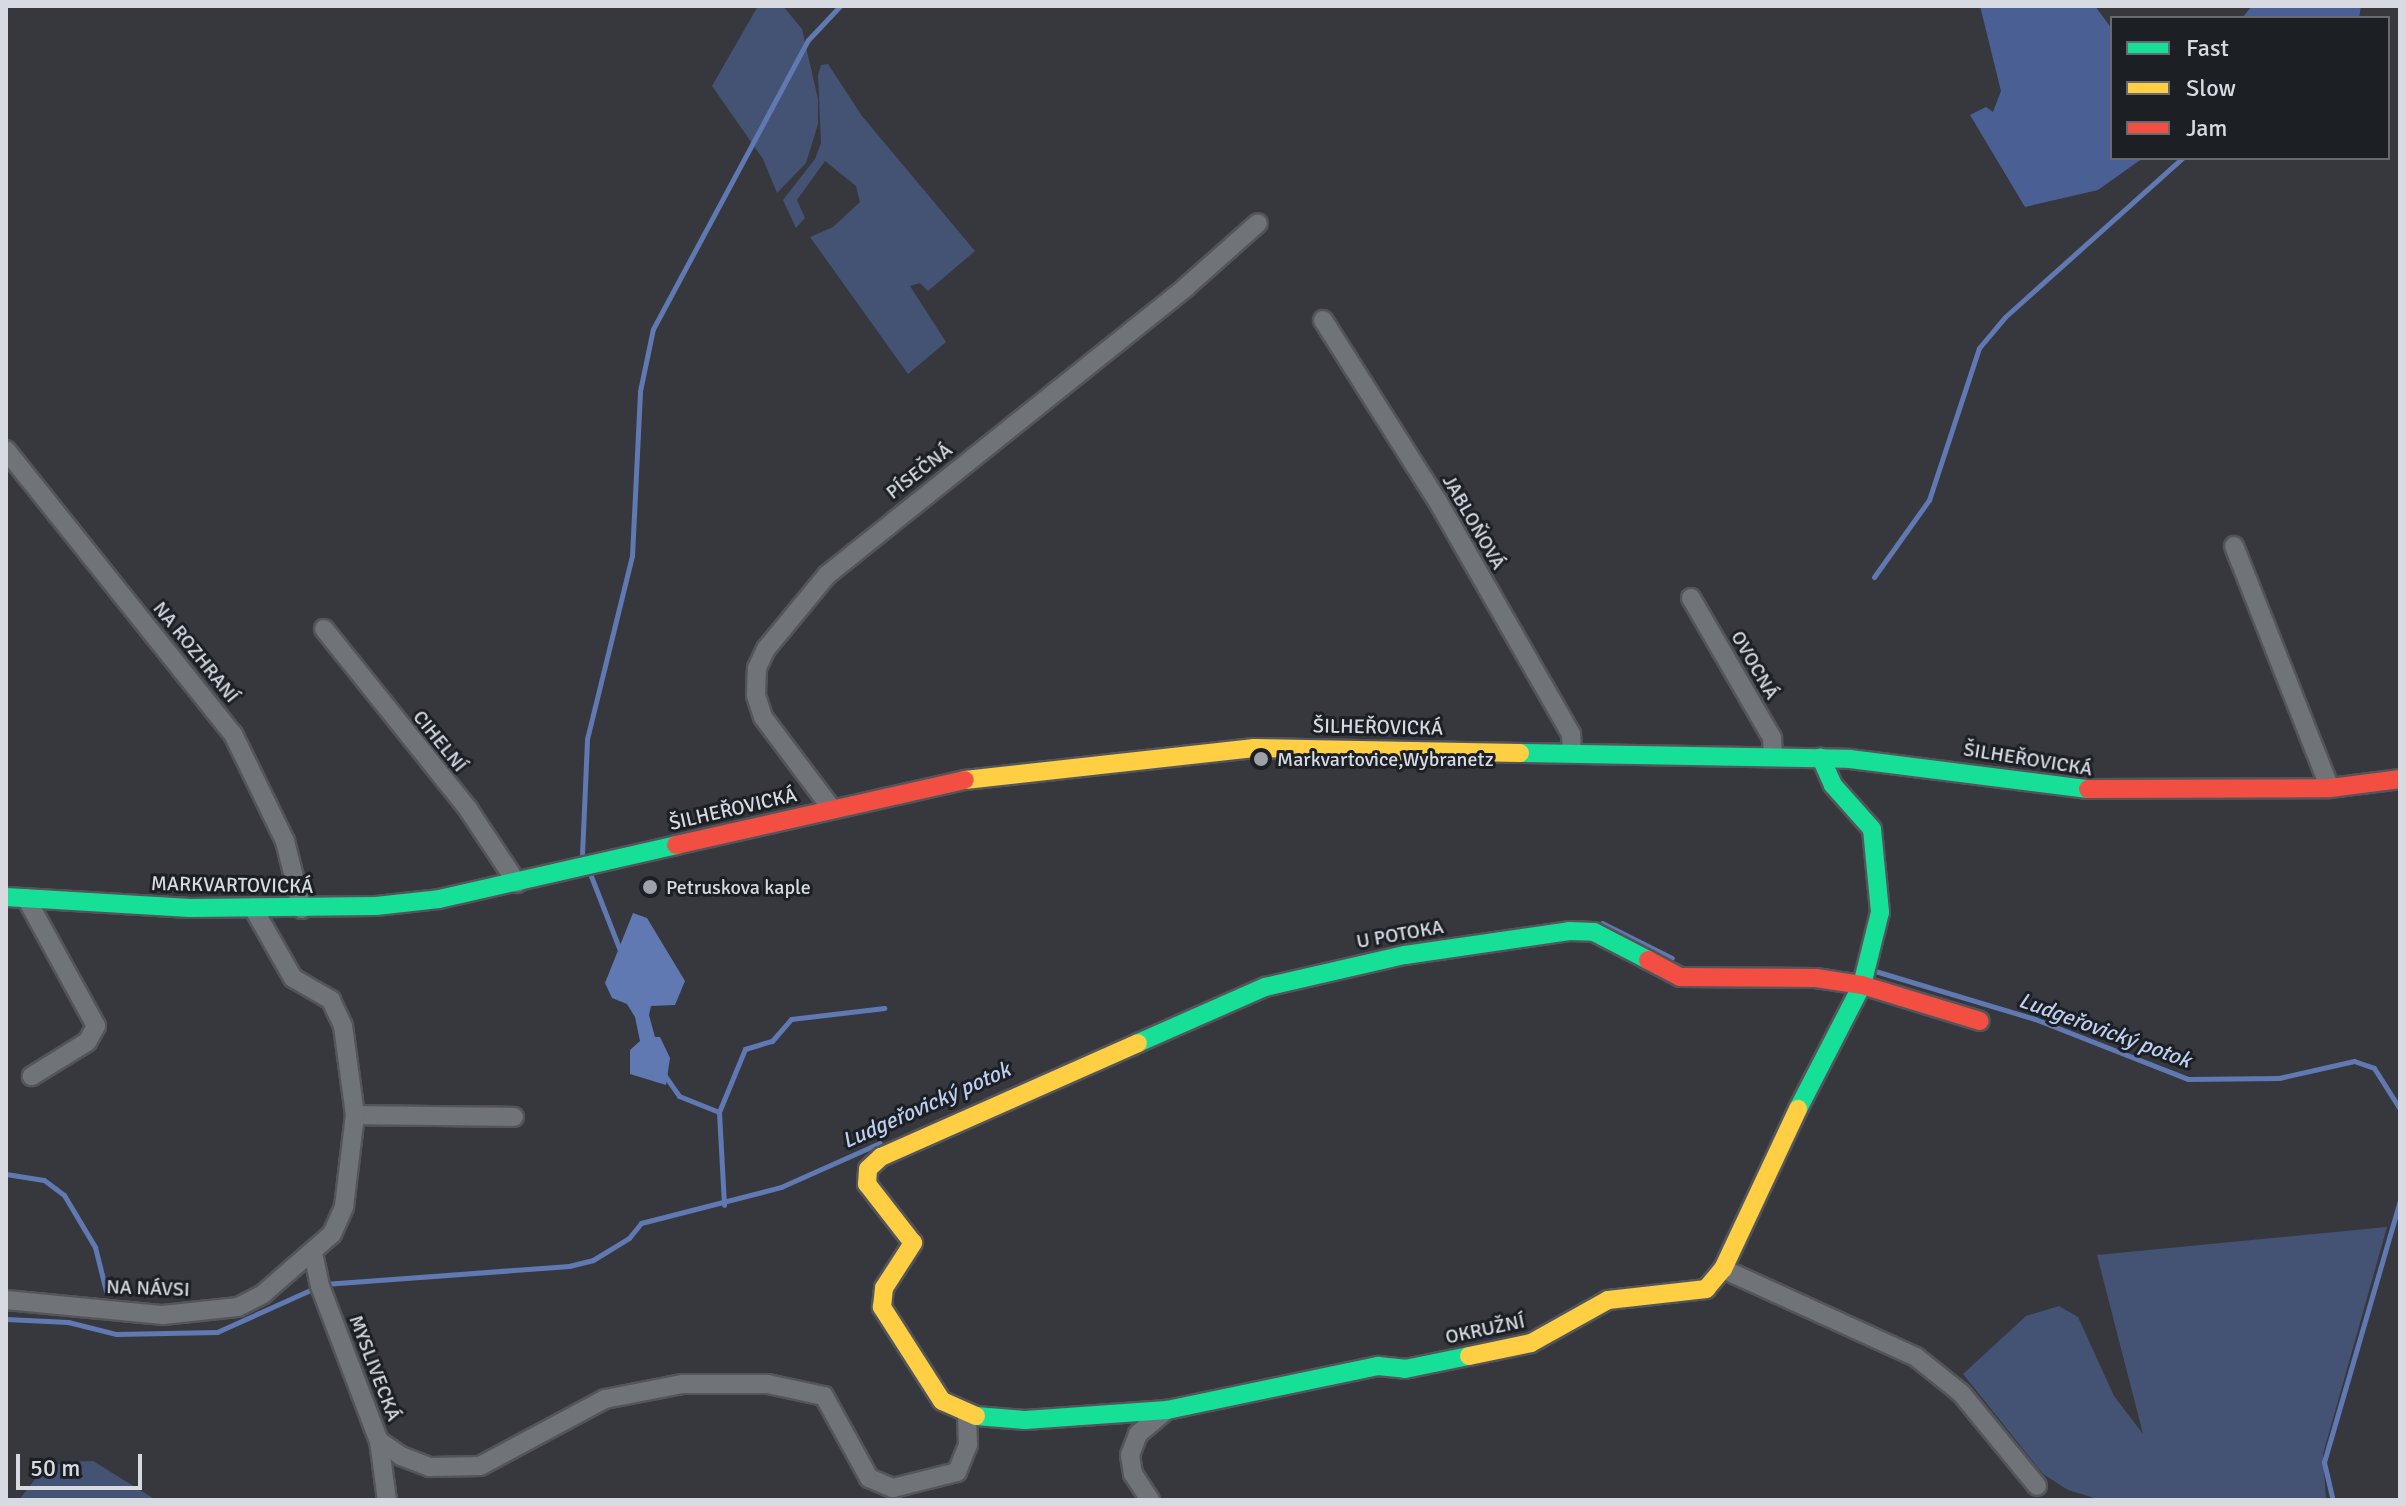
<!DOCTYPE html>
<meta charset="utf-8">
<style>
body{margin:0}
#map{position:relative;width:2406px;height:1506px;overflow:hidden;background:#36383e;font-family:Signika,sans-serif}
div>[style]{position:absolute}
.green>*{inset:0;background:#445273}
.forest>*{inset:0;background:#4a6094}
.water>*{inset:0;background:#6079b2}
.stream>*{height:5px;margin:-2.5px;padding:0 2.5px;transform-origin:2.5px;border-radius:2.5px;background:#6079b2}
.roads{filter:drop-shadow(2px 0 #53555a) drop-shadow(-2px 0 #53555a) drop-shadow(0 2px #53555a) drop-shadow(0 -2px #53555a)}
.street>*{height:18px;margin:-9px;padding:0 9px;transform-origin:9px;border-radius:9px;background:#707377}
.fast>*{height:18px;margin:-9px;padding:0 9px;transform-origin:9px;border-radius:9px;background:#16e098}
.slow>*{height:18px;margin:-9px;padding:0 9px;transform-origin:9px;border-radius:9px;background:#ffcf43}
.jam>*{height:18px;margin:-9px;padding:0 9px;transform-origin:9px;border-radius:9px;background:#f24e42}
.dots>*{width:22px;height:22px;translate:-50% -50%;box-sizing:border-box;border:4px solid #1c1f24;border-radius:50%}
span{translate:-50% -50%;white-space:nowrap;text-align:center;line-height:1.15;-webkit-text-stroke:6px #1c1f24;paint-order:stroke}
.street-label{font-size:20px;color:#d7dae1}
.poi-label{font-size:20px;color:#d7dae1}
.left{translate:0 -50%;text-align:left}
.water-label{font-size:22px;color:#becef1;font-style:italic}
.frame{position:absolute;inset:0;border:8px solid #d7dae1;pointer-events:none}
.legend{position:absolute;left:2110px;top:16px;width:280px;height:144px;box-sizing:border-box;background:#1c1f24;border:2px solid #676a70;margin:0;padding:10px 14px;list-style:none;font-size:24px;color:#d7dae1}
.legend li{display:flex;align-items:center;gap:16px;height:40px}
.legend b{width:40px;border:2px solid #676a70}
.scale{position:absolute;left:16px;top:1454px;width:126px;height:36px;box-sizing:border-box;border:4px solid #d7dae1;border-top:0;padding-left:10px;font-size:24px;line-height:28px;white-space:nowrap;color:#d7dae1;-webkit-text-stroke:6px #1c1f24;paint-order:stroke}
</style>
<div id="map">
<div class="green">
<i style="clip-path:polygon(758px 6px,783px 6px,802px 29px,818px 99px,818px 124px,806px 163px,777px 193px,763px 159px,712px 86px)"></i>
<i style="clip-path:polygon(828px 64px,862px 116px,975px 251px,928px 291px,920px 283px,910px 286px,946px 342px,908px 374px,810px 237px,833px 227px,860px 202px,856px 186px,825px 161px,797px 200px,805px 218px,796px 228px,783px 200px,815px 159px,821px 143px,818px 75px,821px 65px)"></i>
<i style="clip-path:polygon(2387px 1227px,2323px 1454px,2326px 1500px,2101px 1500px,2068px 1490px,2043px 1474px,1963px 1374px,2026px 1316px,2059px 1306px,2078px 1317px,2114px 1396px,2143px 1434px,2097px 1255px)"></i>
<i style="clip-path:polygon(93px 1461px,156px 1500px,19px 1500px,39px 1474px,63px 1462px)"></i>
</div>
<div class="forest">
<i style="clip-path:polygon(1980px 6px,2095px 6px,2112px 29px,2112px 158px,2143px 158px,2098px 190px,2025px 207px,1970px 115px,1986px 107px,1993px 112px,2001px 91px)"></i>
<i style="clip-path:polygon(2252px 6px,2361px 6px,2359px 18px,2242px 18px)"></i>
</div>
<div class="water">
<i style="clip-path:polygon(633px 913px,647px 918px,685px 981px,675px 1005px,651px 1006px,649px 1015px,655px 1037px,660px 1037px,670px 1058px,666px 1085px,630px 1074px,630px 1050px,640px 1041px,635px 1017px,627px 1004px,612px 998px,605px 983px)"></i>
</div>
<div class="stream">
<i style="left:1874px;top:577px;width:95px;rotate:-54.5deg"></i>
<i style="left:1929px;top:500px;width:160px;rotate:-71.8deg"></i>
<i style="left:1979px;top:348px;width:40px;rotate:-50deg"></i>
<i style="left:2005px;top:317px;width:238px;rotate:-41.9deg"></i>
<i style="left:582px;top:855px;width:116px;rotate:-87.5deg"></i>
<i style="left:587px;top:739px;width:188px;rotate:-76.2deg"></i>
<i style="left:632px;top:556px;width:165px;rotate:-87.2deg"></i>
<i style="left:640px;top:391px;width:63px;rotate:-78.2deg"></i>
<i style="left:653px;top:329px;width:328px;rotate:-61.8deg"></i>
<i style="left:808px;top:40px;width:47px;rotate:-46.7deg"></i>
<i style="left:591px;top:876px;width:83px;rotate:68.7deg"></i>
<i style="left:1602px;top:923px;width:78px;rotate:26.6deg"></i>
<i style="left:1875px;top:971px;width:167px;rotate:16.7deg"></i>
<i style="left:2035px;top:1019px;width:164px;rotate:21.4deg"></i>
<i style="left:2188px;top:1079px;width:91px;rotate:-0.6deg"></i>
<i style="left:2279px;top:1078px;width:77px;rotate:-12.8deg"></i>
<i style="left:2354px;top:1061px;width:21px;rotate:19deg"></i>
<i style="left:2374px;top:1068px;width:49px;rotate:57.6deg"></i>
<i style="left:663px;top:1073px;width:28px;rotate:55deg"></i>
<i style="left:679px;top:1096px;width:43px;rotate:21.8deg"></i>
<i style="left:719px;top:1112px;width:93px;rotate:86.9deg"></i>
<i style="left:719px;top:1112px;width:68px;rotate:-67.6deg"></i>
<i style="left:745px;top:1049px;width:28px;rotate:-17deg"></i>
<i style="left:772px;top:1041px;width:29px;rotate:-49deg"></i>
<i style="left:791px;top:1019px;width:94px;rotate:-6.7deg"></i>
<i style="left:6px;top:1174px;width:38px;rotate:9deg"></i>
<i style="left:44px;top:1180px;width:25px;rotate:37deg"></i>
<i style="left:64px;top:1195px;width:61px;rotate:59.2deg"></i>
<i style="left:95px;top:1247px;width:45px;rotate:76deg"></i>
<i style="left:6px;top:1319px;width:62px;rotate:2.8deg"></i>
<i style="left:68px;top:1322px;width:49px;rotate:14deg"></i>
<i style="left:116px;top:1334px;width:101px;rotate:-1.1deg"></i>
<i style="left:217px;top:1332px;width:117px;rotate:-24.2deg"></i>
<i style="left:324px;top:1284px;width:246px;rotate:-4.2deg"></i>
<i style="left:569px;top:1266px;width:25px;rotate:-14deg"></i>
<i style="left:593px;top:1260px;width:42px;rotate:-31.4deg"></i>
<i style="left:629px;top:1238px;width:19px;rotate:-51deg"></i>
<i style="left:641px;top:1223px;width:145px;rotate:-14.4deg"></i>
<i style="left:781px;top:1187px;width:108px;rotate:-24deg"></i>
<i style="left:2332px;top:1497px;width:36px;rotate:-103deg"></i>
<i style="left:2324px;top:1462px;width:272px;rotate:-73.8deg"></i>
</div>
<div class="roads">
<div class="street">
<i style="left:1323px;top:320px;width:213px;rotate:57.7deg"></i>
<i style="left:1437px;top:500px;width:270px;rotate:60.2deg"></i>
<i style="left:1571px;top:734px;width:19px;rotate:87deg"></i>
<i style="left:6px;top:450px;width:364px;rotate:51.4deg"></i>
<i style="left:233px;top:734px;width:119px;rotate:64.1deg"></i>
<i style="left:285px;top:841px;width:70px;rotate:76deg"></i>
<i style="left:2234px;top:546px;width:260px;rotate:68.4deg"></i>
<i style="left:1691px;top:598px;width:162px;rotate:59.9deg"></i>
<i style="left:1772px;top:738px;width:18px;rotate:87deg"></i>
<i style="left:324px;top:629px;width:231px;rotate:51.3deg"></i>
<i style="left:468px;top:809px;width:89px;rotate:56.5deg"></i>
<i style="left:832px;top:809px;width:115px;rotate:-126.9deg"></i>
<i style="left:763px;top:717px;width:23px;rotate:-108deg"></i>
<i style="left:756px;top:695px;width:27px;rotate:-88deg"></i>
<i style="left:757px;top:668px;width:21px;rotate:-65deg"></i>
<i style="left:766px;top:649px;width:96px;rotate:-50.5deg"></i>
<i style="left:827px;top:575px;width:460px;rotate:-38.7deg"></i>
<i style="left:1186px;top:287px;width:96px;rotate:-41.6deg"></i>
<i style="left:26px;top:898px;width:146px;rotate:61.3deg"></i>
<i style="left:96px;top:1026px;width:18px;rotate:119deg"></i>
<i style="left:87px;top:1042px;width:65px;rotate:148.3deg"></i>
<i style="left:355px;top:1115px;width:159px;rotate:0.7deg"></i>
<i style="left:313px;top:1253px;width:34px;rotate:78deg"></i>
<i style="left:320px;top:1286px;width:166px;rotate:69.2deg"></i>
<i style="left:379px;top:1441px;width:60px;rotate:82.3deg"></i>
<i style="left:1723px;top:1269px;width:212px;rotate:24.5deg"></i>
<i style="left:1916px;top:1357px;width:58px;rotate:38.7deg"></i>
<i style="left:1961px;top:1393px;width:120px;rotate:50.7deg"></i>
<i style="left:6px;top:1300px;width:158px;rotate:5.5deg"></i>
<i style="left:163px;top:1315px;width:75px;rotate:-6.1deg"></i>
<i style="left:238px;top:1307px;width:28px;rotate:-27deg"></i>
<i style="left:263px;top:1294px;width:91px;rotate:-41deg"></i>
<i style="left:332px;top:1234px;width:30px;rotate:-66deg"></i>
<i style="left:344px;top:1207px;width:93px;rotate:-83.2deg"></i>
<i style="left:355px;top:1115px;width:90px;rotate:-97.7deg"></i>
<i style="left:343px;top:1026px;width:29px;rotate:-115deg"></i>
<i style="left:331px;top:1000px;width:44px;rotate:-149.9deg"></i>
<i style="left:293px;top:978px;width:81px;rotate:-119.7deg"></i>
<i style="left:379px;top:1441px;width:27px;rotate:34deg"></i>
<i style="left:401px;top:1456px;width:31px;rotate:21deg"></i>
<i style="left:430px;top:1467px;width:50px;rotate:-1.1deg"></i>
<i style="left:480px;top:1466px;width:142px;rotate:-28.2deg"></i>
<i style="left:605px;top:1399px;width:78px;rotate:-11deg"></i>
<i style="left:682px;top:1384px;width:86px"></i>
<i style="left:768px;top:1384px;width:57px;rotate:12.1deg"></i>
<i style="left:824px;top:1396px;width:94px;rotate:61.2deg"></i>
<i style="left:869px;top:1478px;width:26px;rotate:23deg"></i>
<i style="left:893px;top:1488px;width:66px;rotate:-14deg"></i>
<i style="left:957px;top:1472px;width:29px;rotate:-68deg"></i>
<i style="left:968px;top:1445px;width:30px;rotate:-92deg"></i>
<i style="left:1150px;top:1500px;width:31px;rotate:-123deg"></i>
<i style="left:1133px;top:1474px;width:19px;rotate:-99deg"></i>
<i style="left:1130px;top:1455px;width:22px;rotate:-69deg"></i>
<i style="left:1138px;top:1434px;width:38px;rotate:-40deg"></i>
</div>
<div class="fast">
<i style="left:1520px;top:753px;width:330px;rotate:1deg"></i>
<i style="left:1850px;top:759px;width:240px;rotate:7.2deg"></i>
<i style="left:6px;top:897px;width:184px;rotate:3.4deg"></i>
<i style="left:190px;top:908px;width:186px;rotate:-0.6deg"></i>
<i style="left:376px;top:906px;width:63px;rotate:-6.3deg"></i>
<i style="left:439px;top:899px;width:243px;rotate:-12.8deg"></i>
<i style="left:1138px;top:1043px;width:139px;rotate:-23.8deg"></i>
<i style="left:1265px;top:987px;width:144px;rotate:-12.9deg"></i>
<i style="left:1405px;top:955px;width:166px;rotate:-8.3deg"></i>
<i style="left:1569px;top:931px;width:25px;rotate:2deg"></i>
<i style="left:1594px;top:932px;width:61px;rotate:27.4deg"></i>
<i style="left:1798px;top:1109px;width:140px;rotate:-62.7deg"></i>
<i style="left:1862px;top:985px;width:75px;rotate:-76.1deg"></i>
<i style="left:1880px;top:912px;width:83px;rotate:-95.5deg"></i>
<i style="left:1872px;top:829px;width:59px;rotate:-131.6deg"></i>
<i style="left:1833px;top:785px;width:30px;rotate:-114deg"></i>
<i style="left:976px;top:1416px;width:49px;rotate:4.7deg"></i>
<i style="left:1025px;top:1420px;width:142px;rotate:-4deg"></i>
<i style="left:1167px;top:1410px;width:216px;rotate:-11.8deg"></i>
<i style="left:1378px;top:1366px;width:27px;rotate:6deg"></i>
<i style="left:1405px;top:1369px;width:65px;rotate:-11.5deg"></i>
</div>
<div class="slow">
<i style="left:965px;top:780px;width:291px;rotate:-6.3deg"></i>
<i style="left:1254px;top:748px;width:266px;rotate:1.1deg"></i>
<i style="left:1469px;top:1356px;width:63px;rotate:-11.8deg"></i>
<i style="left:1531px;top:1343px;width:88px;rotate:-29.2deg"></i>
<i style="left:1608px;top:1300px;width:99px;rotate:-6.4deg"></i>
<i style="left:1706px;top:1289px;width:26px;rotate:-50deg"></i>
<i style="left:1723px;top:1269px;width:177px;rotate:-64.9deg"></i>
<i style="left:976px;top:1416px;width:37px;rotate:-156deg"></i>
<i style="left:942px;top:1401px;width:112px;rotate:-122.6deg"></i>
<i style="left:882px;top:1307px;width:19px;rotate:-84deg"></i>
<i style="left:884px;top:1288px;width:54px;rotate:-57.2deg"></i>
<i style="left:913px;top:1243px;width:75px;rotate:-127.9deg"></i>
<i style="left:867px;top:1184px;width:15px;rotate:-86deg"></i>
<i style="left:868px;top:1169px;width:18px;rotate:-43deg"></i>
<i style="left:881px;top:1157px;width:281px;rotate:-23.9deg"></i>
</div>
<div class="jam">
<i style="left:2088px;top:789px;width:242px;rotate:-0.2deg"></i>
<i style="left:2330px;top:788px;width:71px;rotate:-7.3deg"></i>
<i style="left:676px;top:845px;width:296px;rotate:-12.7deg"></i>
<i style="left:1648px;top:960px;width:36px;rotate:28deg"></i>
<i style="left:1680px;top:977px;width:136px;rotate:0.4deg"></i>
<i style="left:1816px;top:978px;width:47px;rotate:8.7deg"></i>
<i style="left:1862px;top:985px;width:123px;rotate:17deg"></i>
</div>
</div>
<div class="dots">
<i style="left:1261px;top:759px;background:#9fa1a8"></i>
<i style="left:650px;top:887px;background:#9fa1a8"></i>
</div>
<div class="street-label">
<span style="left:919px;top:471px;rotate:-38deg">PÍSEČNÁ</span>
<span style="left:1474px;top:522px;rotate:60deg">JABLOŇOVÁ</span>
<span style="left:196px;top:652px;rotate:51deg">NA ROZHRANÍ</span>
<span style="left:1755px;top:665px;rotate:60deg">OVOCNÁ</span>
<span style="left:1378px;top:727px;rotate:1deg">ŠILHEŘOVICKÁ</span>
<span style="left:440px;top:741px;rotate:51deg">CIHELNÍ</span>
<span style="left:2028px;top:759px;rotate:9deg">ŠILHEŘOVICKÁ</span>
<span style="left:733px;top:809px;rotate:-13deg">ŠILHEŘOVICKÁ</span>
<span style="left:232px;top:885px;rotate:1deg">MARKVARTOVICKÁ</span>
<span style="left:1400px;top:934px;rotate:-10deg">U POTOKA</span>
<span style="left:148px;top:1288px;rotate:2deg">NA NÁVSI</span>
<span style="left:1485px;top:1329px;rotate:-12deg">OKRUŽNÍ</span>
<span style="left:375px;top:1368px;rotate:69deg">MYSLIVECKÁ</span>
</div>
<div class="poi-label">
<span class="left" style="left:1277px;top:759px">Markvartovice,Wybranetz</span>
<span class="left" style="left:666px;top:887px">Petruskova kaple</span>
</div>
<div class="water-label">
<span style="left:2105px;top:1030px;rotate:20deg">Ludgeřovický potok</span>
<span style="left:926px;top:1105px;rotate:-24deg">Ludgeřovický potok</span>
</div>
<div class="frame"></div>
<ul class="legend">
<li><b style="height:10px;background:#16e098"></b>Fast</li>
<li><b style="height:10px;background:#ffcf43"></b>Slow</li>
<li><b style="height:10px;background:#f24e42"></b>Jam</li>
</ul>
<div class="scale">50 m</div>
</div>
